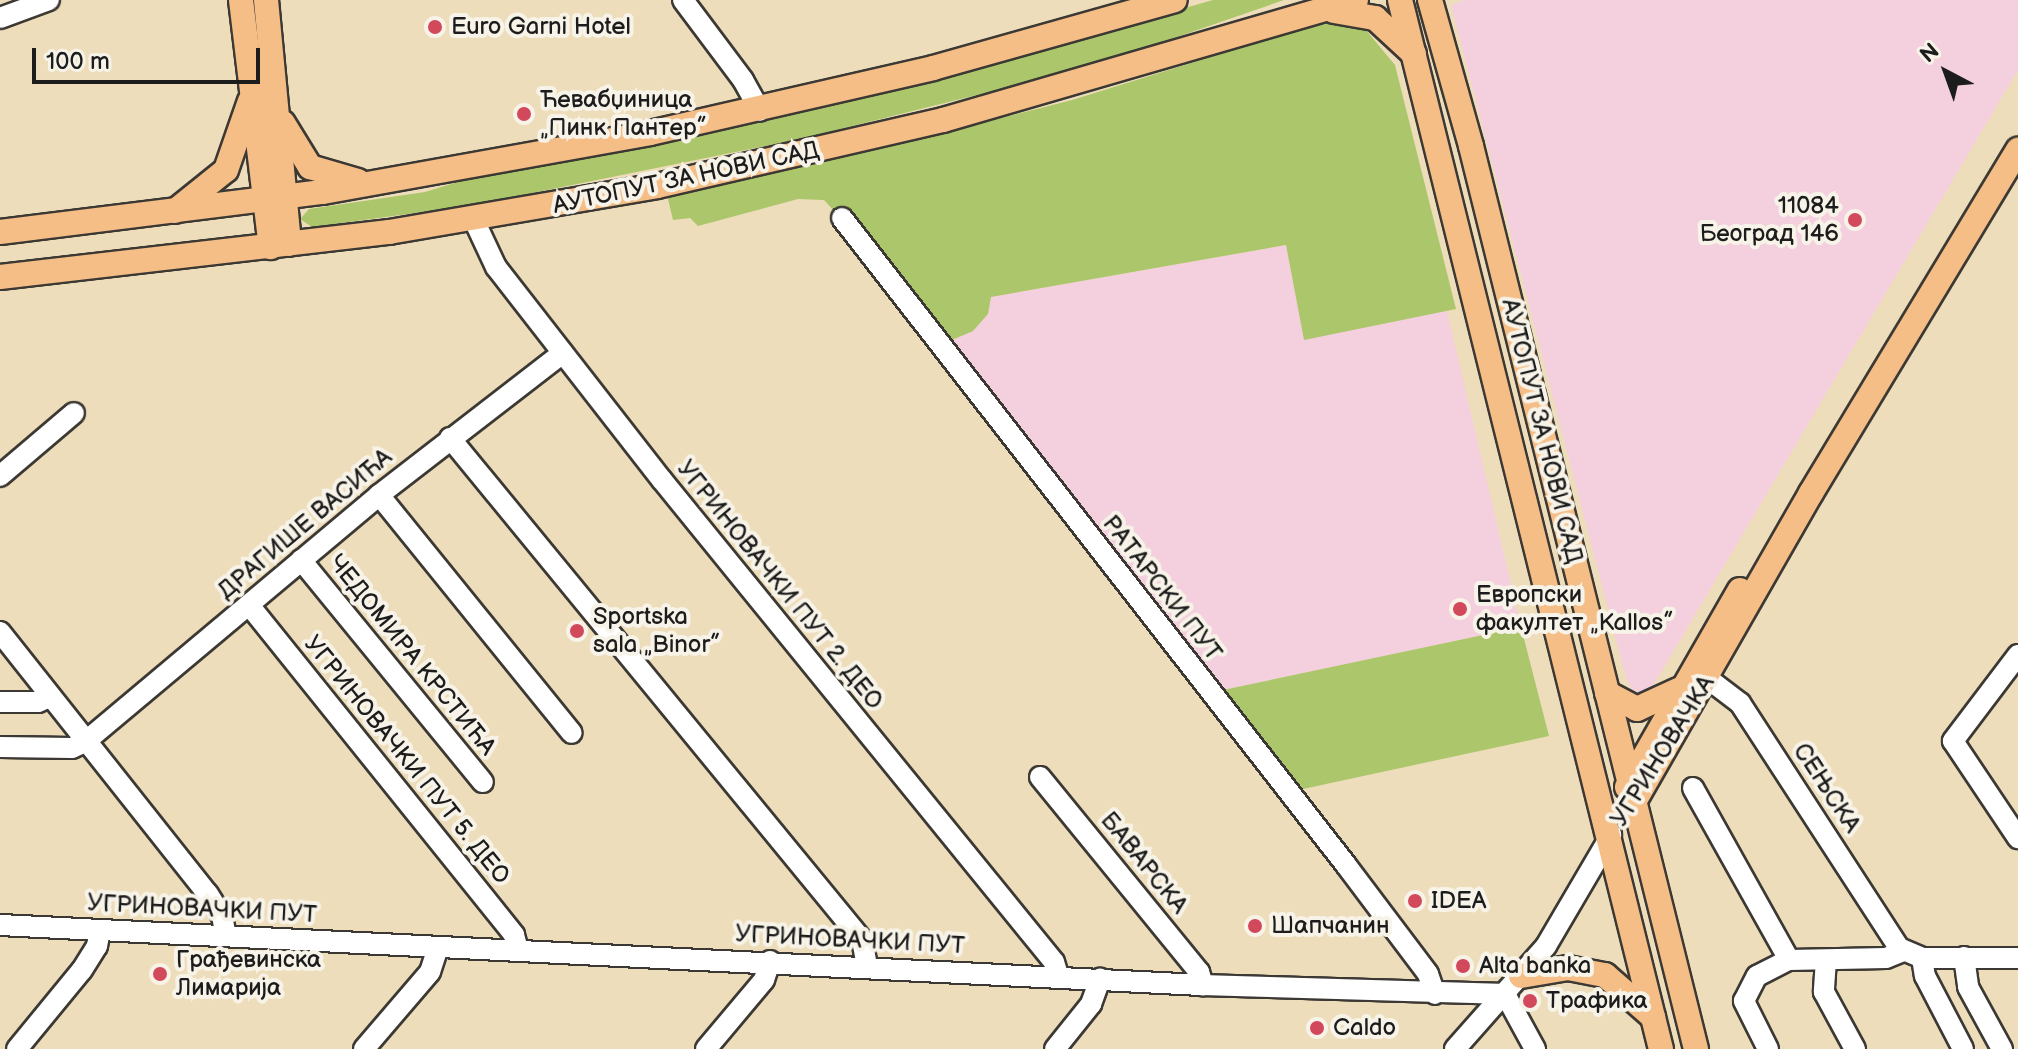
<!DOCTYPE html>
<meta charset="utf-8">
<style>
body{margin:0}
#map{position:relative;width:2018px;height:1049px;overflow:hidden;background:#eeddba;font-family:"Balsamiq Sans",sans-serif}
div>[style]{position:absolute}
.built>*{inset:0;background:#f4cfdd}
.green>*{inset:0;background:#acc66b}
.roads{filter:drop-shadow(2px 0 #3c3934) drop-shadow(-2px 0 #3c3934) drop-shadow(0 2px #3c3934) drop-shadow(0 -2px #3c3934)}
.minor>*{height:20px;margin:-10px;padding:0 10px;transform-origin:10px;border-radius:10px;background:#fff}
.major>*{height:24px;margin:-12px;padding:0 12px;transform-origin:12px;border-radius:12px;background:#f6be87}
.dots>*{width:22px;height:22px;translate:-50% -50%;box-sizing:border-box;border:4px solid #f7f3e8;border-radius:50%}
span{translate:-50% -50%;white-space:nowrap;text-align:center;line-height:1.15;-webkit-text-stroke:8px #f7f3e8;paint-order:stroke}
.poi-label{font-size:24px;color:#1c1c1c}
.left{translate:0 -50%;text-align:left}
.right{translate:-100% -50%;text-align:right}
.street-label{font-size:24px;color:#1c1c1c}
.north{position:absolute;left:1906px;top:32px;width:80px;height:80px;-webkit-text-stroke:6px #f7f3e8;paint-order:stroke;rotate:319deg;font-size:22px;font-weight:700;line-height:32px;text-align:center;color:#1c1c1c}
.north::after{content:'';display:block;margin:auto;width:28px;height:36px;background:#1c1c1c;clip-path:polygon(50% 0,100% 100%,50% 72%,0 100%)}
.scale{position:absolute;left:32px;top:48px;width:228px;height:36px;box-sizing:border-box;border:4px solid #1c1c1c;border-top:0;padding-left:10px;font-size:24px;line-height:28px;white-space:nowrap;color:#1c1c1c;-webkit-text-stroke:6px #f7f3e8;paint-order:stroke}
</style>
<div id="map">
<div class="built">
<i style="clip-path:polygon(1464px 0,2018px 0,2018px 70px,1651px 689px,1642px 693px,1632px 690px,1626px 678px,1451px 5px)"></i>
<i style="clip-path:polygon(1287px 245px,1304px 339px,1447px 311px,1521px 627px,1223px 690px,952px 340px,973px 331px,988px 314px,991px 297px)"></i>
</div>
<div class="green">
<i style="clip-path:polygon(1213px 0,1284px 0,1093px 66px,800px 139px,474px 205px,312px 227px,300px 219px,309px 209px,425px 192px,471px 178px,905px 88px)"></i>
<i style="clip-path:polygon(1344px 23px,1365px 29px,1395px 65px,1456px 309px,1304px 340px,1286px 245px,991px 297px,988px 314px,973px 331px,952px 340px,824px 200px,798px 199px,698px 226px,690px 218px,673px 220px,667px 195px,887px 147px,1072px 100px,1314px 25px)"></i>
<i style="clip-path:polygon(1521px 627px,1549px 736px,1303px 789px,1223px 690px)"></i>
</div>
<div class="roads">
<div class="minor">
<i style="left:683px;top:0;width:100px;rotate:53.1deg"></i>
<i style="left:743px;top:80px;width:35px;rotate:61deg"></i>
<i style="left:0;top:18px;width:52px;rotate:-20.2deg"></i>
<i style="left:842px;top:218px;width:820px;rotate:52.08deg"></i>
<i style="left:1346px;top:865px;width:136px;rotate:53deg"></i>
<i style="left:1428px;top:974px;width:21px;rotate:71deg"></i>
<i style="left:474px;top:220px;width:52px;rotate:64.9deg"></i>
<i style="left:496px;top:267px;width:270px;rotate:52.1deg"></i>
<i style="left:662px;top:480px;width:621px;rotate:50.88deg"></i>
<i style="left:1054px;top:962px;width:14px;rotate:73deg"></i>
<i style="left:450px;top:438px;width:649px;rotate:50.62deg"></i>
<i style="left:862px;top:940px;width:26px;rotate:79deg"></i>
<i style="left:0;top:476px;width:97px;rotate:-40.4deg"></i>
<i style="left:379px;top:495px;width:306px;rotate:51deg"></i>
<i style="left:301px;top:560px;width:287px;rotate:50.7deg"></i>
<i style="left:249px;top:605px;width:423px;rotate:51.2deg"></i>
<i style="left:514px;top:935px;width:16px;rotate:75deg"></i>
<i style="left:0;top:632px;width:335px;rotate:51.6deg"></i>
<i style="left:208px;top:894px;width:26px;rotate:58deg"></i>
<i style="left:222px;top:916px;width:20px;rotate:79deg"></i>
<i style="left:2018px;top:655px;width:108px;rotate:127.1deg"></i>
<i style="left:1953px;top:741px;width:117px;rotate:56.2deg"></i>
<i style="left:1694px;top:668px;width:58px;rotate:37.3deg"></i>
<i style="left:1740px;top:703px;width:292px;rotate:57deg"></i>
<i style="left:1899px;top:948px;width:25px;rotate:23deg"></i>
<i style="left:1922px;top:958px;width:96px"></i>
<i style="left:0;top:702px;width:38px"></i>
<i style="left:38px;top:702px;width:12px;rotate:-24deg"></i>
<i style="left:0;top:747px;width:72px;rotate:0.8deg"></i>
<i style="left:72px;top:748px;width:14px;rotate:-25deg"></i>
<i style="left:85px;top:742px;width:384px;rotate:-40deg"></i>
<i style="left:379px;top:495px;width:232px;rotate:-37.7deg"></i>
<i style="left:1040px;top:777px;width:252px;rotate:50.8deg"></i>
<i style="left:1199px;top:972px;width:14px;rotate:73deg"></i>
<i style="left:1693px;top:788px;width:197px;rotate:60.8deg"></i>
<i style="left:0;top:925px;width:1204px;rotate:2.86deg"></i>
<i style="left:1203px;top:985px;width:302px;rotate:1.7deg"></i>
<i style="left:1964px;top:957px;width:30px;rotate:82deg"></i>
<i style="left:1968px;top:987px;width:71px;rotate:61.3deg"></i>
<i style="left:1922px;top:958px;width:18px;rotate:81deg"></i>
<i style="left:1925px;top:976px;width:82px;rotate:62.5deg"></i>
<i style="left:1826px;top:960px;width:32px;rotate:94deg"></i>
<i style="left:1824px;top:992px;width:65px;rotate:61.5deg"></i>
<i style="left:1505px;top:994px;width:63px;rotate:61.4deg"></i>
<i style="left:17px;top:1049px;width:102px;rotate:-50.6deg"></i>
<i style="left:82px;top:970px;width:28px;rotate:-58deg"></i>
<i style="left:97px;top:946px;width:16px;rotate:-79deg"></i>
<i style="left:364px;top:1049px;width:101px;rotate:-49.4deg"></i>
<i style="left:430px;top:972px;width:26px;rotate:-72deg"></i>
<i style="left:706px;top:1049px;width:90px;rotate:-50deg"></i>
<i style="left:764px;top:980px;width:20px;rotate:-72deg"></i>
<i style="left:1055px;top:1049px;width:58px;rotate:-51.3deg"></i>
<i style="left:1091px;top:1004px;width:27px;rotate:-70deg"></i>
<i style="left:1455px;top:1049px;width:137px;rotate:-48.5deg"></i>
<i style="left:1546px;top:946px;width:129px;rotate:-59.6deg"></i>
<i style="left:1768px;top:1049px;width:54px;rotate:-116.6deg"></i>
<i style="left:1744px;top:1001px;width:28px;rotate:-63deg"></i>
<i style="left:1757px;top:976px;width:36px;rotate:-27deg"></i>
<i style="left:1789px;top:960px;width:97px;rotate:-1.2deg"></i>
<i style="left:1886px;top:958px;width:18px;rotate:-22deg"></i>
</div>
<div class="major">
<i style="left:241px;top:0;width:249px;rotate:83.1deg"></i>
<i style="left:266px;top:0;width:245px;rotate:84.6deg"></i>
<i style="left:1400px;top:0;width:1081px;rotate:76.03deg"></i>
<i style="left:1430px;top:0;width:152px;rotate:74.3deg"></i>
<i style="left:1471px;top:146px;width:931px;rotate:76.01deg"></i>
<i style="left:1334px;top:11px;width:42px;rotate:9.7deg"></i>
<i style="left:1375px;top:18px;width:53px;rotate:42.7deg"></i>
<i style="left:283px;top:123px;width:52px;rotate:58.5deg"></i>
<i style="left:310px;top:167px;width:50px;rotate:16.3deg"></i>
<i style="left:175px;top:211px;width:65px;rotate:-38.8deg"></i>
<i style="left:226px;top:170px;width:73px;rotate:-70.8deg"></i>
<i style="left:0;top:232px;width:325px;rotate:-7.1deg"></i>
<i style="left:323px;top:192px;width:332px;rotate:-10.2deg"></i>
<i style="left:650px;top:133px;width:290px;rotate:-12.9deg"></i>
<i style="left:933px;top:68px;width:251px;rotate:-15.7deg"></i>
<i style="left:0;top:277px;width:392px;rotate:-6.6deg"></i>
<i style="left:389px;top:232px;width:272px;rotate:-9.7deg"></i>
<i style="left:657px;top:186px;width:294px;rotate:-13deg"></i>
<i style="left:943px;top:120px;width:430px;rotate:-16.2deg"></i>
<i style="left:1607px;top:693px;width:34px;rotate:28deg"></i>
<i style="left:1637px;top:709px;width:45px;rotate:-24.9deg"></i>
<i style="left:1627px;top:787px;width:227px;rotate:-60.2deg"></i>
<i style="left:1630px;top:809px;width:364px;rotate:-60.2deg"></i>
<i style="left:1811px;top:493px;width:401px;rotate:-58.9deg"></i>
<i style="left:1521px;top:976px;width:48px;rotate:-9.7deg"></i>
<i style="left:1568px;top:968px;width:38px;rotate:11deg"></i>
<i style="left:1605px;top:975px;width:64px;rotate:41.2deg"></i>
</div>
</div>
<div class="dots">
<i style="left:435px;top:27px;background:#d1495b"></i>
<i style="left:524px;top:114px;background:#d1495b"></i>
<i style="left:1855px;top:220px;background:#d1495b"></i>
<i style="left:1460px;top:609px;background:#d1495b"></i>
<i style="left:577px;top:631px;background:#d1495b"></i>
<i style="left:1415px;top:901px;background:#d1495b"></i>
<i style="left:1255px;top:926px;background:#d1495b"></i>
<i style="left:1463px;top:966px;background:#d1495b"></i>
<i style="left:160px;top:974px;background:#d1495b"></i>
<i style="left:1530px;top:1001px;background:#d1495b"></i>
<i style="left:1317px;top:1028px;background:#d1495b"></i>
</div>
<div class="poi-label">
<span class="left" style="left:451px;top:27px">Euro Garni Hotel</span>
<span class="left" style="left:540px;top:114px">Ћевабџиница<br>„Пинк Пантер”</span>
<span class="right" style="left:1839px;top:220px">11084<br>Београд 146</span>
<span class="left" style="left:1476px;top:609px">Европски<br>факултет „Kallos”</span>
<span class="left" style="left:593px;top:631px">Sportska<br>sala „Binor”</span>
<span class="left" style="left:1431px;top:901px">IDEA</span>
<span class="left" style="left:1271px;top:926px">Шапчанин</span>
<span class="left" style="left:176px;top:974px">Грађевинска<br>Лимарија</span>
<span class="left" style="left:1479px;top:966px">Alta banka</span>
<span class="left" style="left:1546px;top:1001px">Трафика</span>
<span class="left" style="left:1333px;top:1028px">Caldo</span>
</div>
<div class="street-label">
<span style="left:686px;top:178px;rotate:-12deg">АУТОПУТ ЗА НОВИ САД</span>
<span style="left:1542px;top:431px;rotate:76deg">АУТОПУТ ЗА НОВИ САД</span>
<span style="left:305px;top:524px;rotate:-40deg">ДРАГИШЕ ВАСИЋА</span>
<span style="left:780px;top:585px;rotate:51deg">УГРИНОВАЧКИ ПУТ 2. ДЕО</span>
<span style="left:1162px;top:588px;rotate:52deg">РАТАРСКИ ПУТ</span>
<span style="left:412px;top:655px;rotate:51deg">ЧЕДОМИРА КРСТИЋА</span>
<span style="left:1663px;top:751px;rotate:-58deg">УГРИНОВАЧКА</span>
<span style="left:407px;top:760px;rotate:51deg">УГРИНОВАЧКИ ПУТ 5. ДЕО</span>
<span style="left:1827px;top:788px;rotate:57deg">СЕЊСКА</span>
<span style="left:1144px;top:863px;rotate:51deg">БАВАРСКА</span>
<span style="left:202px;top:909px;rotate:3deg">УГРИНОВАЧКИ ПУТ</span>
<span style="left:850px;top:940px;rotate:3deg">УГРИНОВАЧКИ ПУТ</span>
</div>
<div class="north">N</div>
<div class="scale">100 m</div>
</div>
